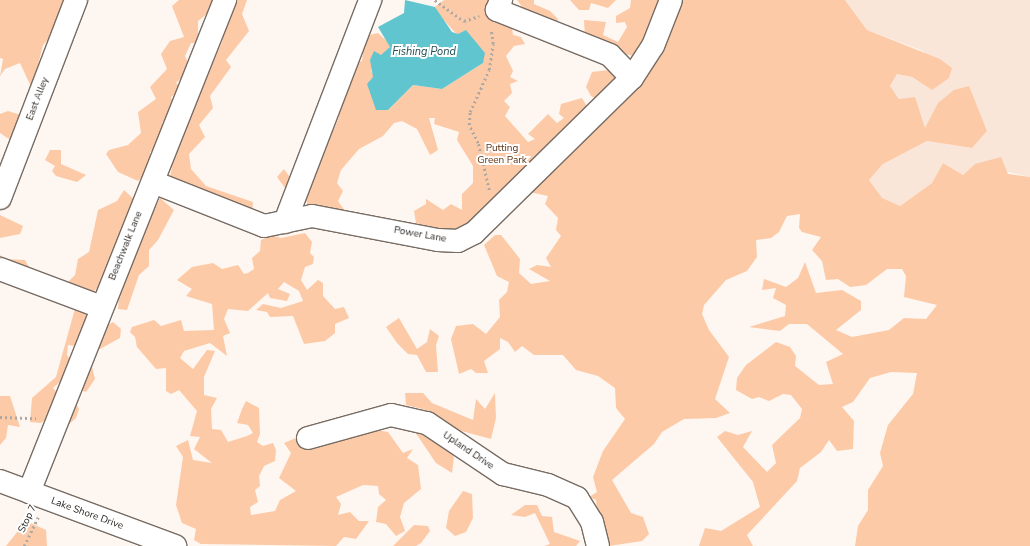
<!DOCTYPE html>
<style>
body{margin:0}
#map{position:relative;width:1030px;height:546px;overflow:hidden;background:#fef6f0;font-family:"Nunito Sans",sans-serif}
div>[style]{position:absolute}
.built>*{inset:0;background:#fae6d9}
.green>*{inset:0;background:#fdcaa7}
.water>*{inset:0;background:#61c5cf}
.path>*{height:2.5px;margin-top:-1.25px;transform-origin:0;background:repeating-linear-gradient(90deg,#aea8a3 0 2px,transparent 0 5px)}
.roads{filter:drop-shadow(1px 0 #776c64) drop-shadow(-1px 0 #776c64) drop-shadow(0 1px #776c64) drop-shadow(0 -1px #776c64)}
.minor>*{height:22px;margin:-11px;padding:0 11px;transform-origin:11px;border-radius:11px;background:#fff}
span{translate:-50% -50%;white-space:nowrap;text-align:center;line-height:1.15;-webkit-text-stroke:4px #fff;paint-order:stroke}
.street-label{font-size:10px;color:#2a2622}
.park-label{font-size:10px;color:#5d3413}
.water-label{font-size:11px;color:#235054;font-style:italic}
</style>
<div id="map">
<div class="built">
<i style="clip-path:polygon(845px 0,1030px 0,1030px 177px,975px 164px,963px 175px,943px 163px,932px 183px,900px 206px,882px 199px,869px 180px,883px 164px,927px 141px,972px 148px,987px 131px,979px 115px,925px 129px,890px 87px,897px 74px,912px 77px,932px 90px,923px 51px,867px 30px)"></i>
</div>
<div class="green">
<i style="clip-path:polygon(0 0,64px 0,57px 30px,43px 45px,38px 65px,45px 70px,32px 89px,20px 63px,5px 69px,0 76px,3px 59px,0 58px)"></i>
<i style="clip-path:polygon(179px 0,218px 0,217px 6px,198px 21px,198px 43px,191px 43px,185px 56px,191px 69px,176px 83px,183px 89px,171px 97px,175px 108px,162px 123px,166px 138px,150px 152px,151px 168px,138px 181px,118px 172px,106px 154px,109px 150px,128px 145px,141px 133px,138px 112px,156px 99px,150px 87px,167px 69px,161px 54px,170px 41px,184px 37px,172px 6px)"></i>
<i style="clip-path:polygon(238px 0,247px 0,242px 14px,249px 31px,226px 60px,231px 67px,210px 96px,213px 108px,199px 125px,205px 137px,189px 154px,191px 169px,206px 186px,253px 202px,252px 214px,177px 188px,170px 177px,175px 149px,222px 42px,228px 17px)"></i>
<i style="clip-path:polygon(444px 0,494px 0,511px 20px,513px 35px,521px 37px,525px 44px,514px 46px,506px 56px,513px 71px,510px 77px,518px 81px,510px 84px,512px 93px,504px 101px,510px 107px,505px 116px,528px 142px,535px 139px,528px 134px,548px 114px,557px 123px,564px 118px,559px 114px,561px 104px,582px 98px,589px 110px,600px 101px,591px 96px,586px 87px,592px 72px,609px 70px,617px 81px,651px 65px,630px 55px,614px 53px,585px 37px,584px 20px,606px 22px,603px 35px,618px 42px,627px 27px,625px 22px,616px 23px,616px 16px,630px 8px,631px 0,845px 0,867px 30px,940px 59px,952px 68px,949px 78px,932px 90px,912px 77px,897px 74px,890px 86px,899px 99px,915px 97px,925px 128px,938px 103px,954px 90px,969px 86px,987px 131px,972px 148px,927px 141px,883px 164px,869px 180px,882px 198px,900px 206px,932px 183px,943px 163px,963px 175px,975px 164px,1001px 157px,1008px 174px,1030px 177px,1030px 546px,855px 546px,858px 526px,868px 510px,868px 490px,883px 466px,880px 453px,888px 425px,913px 394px,917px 373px,891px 372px,870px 378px,853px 402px,842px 407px,854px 421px,853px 449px,837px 451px,829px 440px,821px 452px,800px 468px,797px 481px,747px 535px,753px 546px,699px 546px,705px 528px,721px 531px,760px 507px,753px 482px,717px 437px,725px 431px,738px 435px,752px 431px,743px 447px,767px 472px,776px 463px,772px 445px,800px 418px,802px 409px,791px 395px,783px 394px,769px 401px,759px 397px,752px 399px,736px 390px,737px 378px,746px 365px,776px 342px,790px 347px,796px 356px,795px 366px,819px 385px,833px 384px,826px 362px,843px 354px,807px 324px,789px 324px,780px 331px,749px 327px,785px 316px,786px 305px,773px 298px,776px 288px,762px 290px,764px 279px,786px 287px,798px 278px,805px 262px,816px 293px,842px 290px,861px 301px,861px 310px,836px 330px,852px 337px,889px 330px,904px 318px,926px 319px,937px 305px,904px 297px,906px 276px,902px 269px,887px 269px,866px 285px,850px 287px,838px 279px,826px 280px,822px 261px,812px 250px,821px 237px,802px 232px,799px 228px,800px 214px,787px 216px,779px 232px,771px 238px,756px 240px,757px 257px,747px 271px,726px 280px,704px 305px,702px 314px,709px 330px,729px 357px,715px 399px,730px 413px,716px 418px,684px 419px,662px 432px,654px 444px,612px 480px,631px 513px,643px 517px,649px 534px,642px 541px,609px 546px,598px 523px,596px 500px,589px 497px,597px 492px,593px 477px,603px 451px,625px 419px,616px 408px,615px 388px,598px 376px,576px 370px,563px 355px,534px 355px,522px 346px,515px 352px,508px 342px,500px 338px,500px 349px,484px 361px,488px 373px,476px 373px,471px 369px,459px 374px,451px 339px,456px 326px,473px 324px,486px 334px,500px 317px,499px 300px,507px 292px,509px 282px,497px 276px,484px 245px,495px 235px,501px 235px,520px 259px,519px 273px,531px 284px,550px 281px,529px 269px,537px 265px,551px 267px,546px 258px,561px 236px,556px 230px,558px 218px,545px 204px,548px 196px,529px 192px,454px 235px,416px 223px,414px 211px,426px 204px,426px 199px,443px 210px,451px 204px,462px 210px,462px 194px,473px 183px,473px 166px,457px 140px,459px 132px,434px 124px,435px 118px,429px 118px,438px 150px,430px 155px,417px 129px,402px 121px,394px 123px,383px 136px,359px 149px,341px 170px,337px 183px,343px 191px,338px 201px,345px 211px,327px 223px,308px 206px,304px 194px,285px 188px,277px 177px,284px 169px,292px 180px,323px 137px,334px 129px,339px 117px,336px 106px,356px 63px,362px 61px,364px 41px,369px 35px,378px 33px,389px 43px,390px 47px,371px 70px,388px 110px,413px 85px,442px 89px,483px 63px,440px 16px,435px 7px)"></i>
<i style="clip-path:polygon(517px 0,534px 0,534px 4px,550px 11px,558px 19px,555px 27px,537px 20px,536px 12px,526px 12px)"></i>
<i style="clip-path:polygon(570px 0,616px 0,608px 8px,591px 3px,589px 10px,579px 10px)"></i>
<i style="clip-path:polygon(8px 111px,21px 115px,16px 136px,9px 139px,0 133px,0 114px)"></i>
<i style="clip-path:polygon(50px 150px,61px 150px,61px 164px,86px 175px,77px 182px,56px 176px,52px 171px,55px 166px,45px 160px)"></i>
<i style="clip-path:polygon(124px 190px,139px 204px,103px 285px,95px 290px,87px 306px,103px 328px,113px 322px,121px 329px,120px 338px,100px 349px,68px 345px,67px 355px,74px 365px,92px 367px,95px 379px,86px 392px,78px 389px,70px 373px,53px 388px,60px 396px,74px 400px,79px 409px,76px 418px,67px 426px,56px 412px,41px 423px,30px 422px,32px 398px,56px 377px,76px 305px,0 270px,0 255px,4px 259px,25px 260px,30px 269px,50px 275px,54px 285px,67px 283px,75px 275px,78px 259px,89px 252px,98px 210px,117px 201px)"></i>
<i style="clip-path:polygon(160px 198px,174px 210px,158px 240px,149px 250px,149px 266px,139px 275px,127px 310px,118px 309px,120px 283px)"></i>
<i style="clip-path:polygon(0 215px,23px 226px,20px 234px,0 238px)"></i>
<i style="clip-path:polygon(305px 233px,312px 242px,310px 253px,314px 257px,313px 264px,305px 267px,301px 280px,307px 290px,318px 280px,323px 283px,323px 296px,335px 309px,344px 307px,349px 318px,335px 324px,335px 333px,325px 341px,304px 344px,293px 316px,270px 317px,267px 312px,256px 310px,263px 304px,281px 308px,303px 301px,299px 291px,284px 282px,278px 289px,290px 294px,287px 301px,270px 298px,268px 293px,248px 311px,228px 309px,224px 319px,230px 333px,223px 336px,227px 356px,210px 343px,184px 351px,180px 358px,193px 369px,207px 350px,215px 351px,204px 377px,204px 395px,217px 398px,211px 409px,212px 429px,221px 430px,228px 442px,247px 436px,253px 433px,248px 425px,237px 423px,242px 409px,246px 401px,259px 408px,260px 434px,257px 442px,263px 446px,273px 443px,276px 450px,275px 461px,264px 466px,259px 476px,260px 486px,255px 490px,258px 502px,250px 507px,251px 515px,275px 511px,280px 500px,296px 491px,279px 478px,291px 453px,284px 443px,305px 434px,372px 429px,388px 432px,403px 453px,413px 449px,407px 458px,418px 465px,421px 489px,404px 503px,400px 517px,405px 531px,396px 536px,386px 524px,376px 522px,378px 507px,386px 500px,379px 494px,378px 486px,363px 485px,336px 497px,341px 504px,338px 515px,350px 512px,359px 521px,369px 521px,356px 539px,344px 537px,336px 546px,201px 544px,194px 540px,196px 529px,182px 523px,176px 505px,183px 457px,176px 446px,188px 440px,193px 460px,212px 463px,194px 449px,200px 437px,190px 436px,197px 411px,179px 390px,171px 394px,166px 391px,166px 368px,156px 369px,137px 347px,135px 337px,130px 332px,132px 327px,154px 320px,161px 326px,181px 320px,184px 331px,214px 330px,212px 304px,186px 296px,192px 289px,177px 280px,192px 267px,213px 263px,222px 269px,238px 265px,244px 274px,248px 273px,254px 269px,252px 258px,260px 251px,261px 240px,272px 235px,281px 238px)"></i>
<i style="clip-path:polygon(399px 318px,417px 349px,427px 342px,430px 329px,439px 336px,436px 345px,438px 372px,426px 372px,417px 355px,408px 354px,397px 343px,386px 327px)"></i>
<i style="clip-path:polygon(405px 393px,423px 393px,432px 403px,473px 420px,476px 399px,485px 409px,495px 393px,496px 418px,491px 439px,454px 429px,426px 410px,406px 405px)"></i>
<i style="clip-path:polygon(0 396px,10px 396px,20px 427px,8px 425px,6px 438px,0 445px)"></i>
<i style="clip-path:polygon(415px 432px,446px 445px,454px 457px,452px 473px,436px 463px)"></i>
<i style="clip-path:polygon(463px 491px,472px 494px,473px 518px,466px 532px,455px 536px,446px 528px,449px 511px)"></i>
<i style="clip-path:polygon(525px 505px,537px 505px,542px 516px,552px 517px,554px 532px,580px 541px,576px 546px,544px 546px,550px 544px,535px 513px,525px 517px,511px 515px)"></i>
<i style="clip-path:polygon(26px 521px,46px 530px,47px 546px,6px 546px)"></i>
<i style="clip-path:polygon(414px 525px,428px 526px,430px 531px,421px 543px,416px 546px,393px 546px)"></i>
</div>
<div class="water">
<i style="clip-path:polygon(405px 0,435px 7px,452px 32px,458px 34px,466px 30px,485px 53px,483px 63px,442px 89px,413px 85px,388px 110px,376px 110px,367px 84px,373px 77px,370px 60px,374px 51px,381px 55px,390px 47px,378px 27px,404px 13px)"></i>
</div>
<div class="path">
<i style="left:435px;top:0;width:36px;rotate:36deg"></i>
<i style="left:464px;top:21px;width:16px;rotate:-18deg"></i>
<i style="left:489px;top:190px;width:48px;rotate:-103.2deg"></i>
<i style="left:478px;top:143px;width:20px;rotate:-117deg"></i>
<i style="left:469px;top:125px;width:13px;rotate:-86deg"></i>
<i style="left:470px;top:112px;width:46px;rotate:-65.7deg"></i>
<i style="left:489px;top:70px;width:26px;rotate:-81deg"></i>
<i style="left:493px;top:44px;width:14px;rotate:-98deg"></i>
<i style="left:0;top:417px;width:36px;rotate:2deg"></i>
<i style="left:24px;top:546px;width:32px;rotate:-64deg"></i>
</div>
<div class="roads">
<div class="minor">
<i style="left:632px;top:78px;width:38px;rotate:-57deg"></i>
<i style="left:653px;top:46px;width:49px;rotate:-68.6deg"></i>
<i style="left:153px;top:182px;width:119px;rotate:21.6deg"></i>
<i style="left:264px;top:226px;width:49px;rotate:-11.8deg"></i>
<i style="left:312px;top:216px;width:128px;rotate:10.8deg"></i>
<i style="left:438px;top:240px;width:20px;rotate:3deg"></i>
<i style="left:458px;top:241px;width:18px;rotate:-27deg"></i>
<i style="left:474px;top:233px;width:221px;rotate:-44.5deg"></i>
<i style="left:632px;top:78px;width:32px;rotate:-134deg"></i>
<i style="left:610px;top:55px;width:122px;rotate:-158.3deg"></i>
<i style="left:497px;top:10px;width:11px;rotate:-68deg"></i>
<i style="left:0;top:198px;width:212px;rotate:-69deg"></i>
<i style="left:285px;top:222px;width:238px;rotate:-69deg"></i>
<i style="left:0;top:269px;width:108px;rotate:20.6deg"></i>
<i style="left:308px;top:438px;width:86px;rotate:-15.5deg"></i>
<i style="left:391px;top:415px;width:37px;rotate:13deg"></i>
<i style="left:427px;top:423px;width:92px;rotate:33.9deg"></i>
<i style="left:503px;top:474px;width:46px;rotate:13.7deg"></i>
<i style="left:548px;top:485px;width:32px;rotate:24deg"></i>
<i style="left:577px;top:498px;width:28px;rotate:58deg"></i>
<i style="left:592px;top:522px;width:25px;rotate:76deg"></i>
<i style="left:0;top:481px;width:187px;rotate:20.4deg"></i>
<i style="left:29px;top:492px;width:530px;rotate:-68.28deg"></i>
</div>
</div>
<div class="street-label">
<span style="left:38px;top:99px;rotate:-69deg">East Alley</span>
<span style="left:420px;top:235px;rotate:10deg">Power Lane</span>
<span style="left:126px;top:246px;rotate:-68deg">Beachwalk Lane</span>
<span style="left:468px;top:451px;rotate:34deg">Upland Drive</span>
<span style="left:87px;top:514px;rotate:20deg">Lake Shore Drive</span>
<span style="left:28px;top:519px;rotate:-65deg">Stop 7</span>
</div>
<div class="park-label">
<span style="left:502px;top:154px">Putting<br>Green Park</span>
</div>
<div class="water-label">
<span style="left:424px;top:52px">Fishing Pond</span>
</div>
</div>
